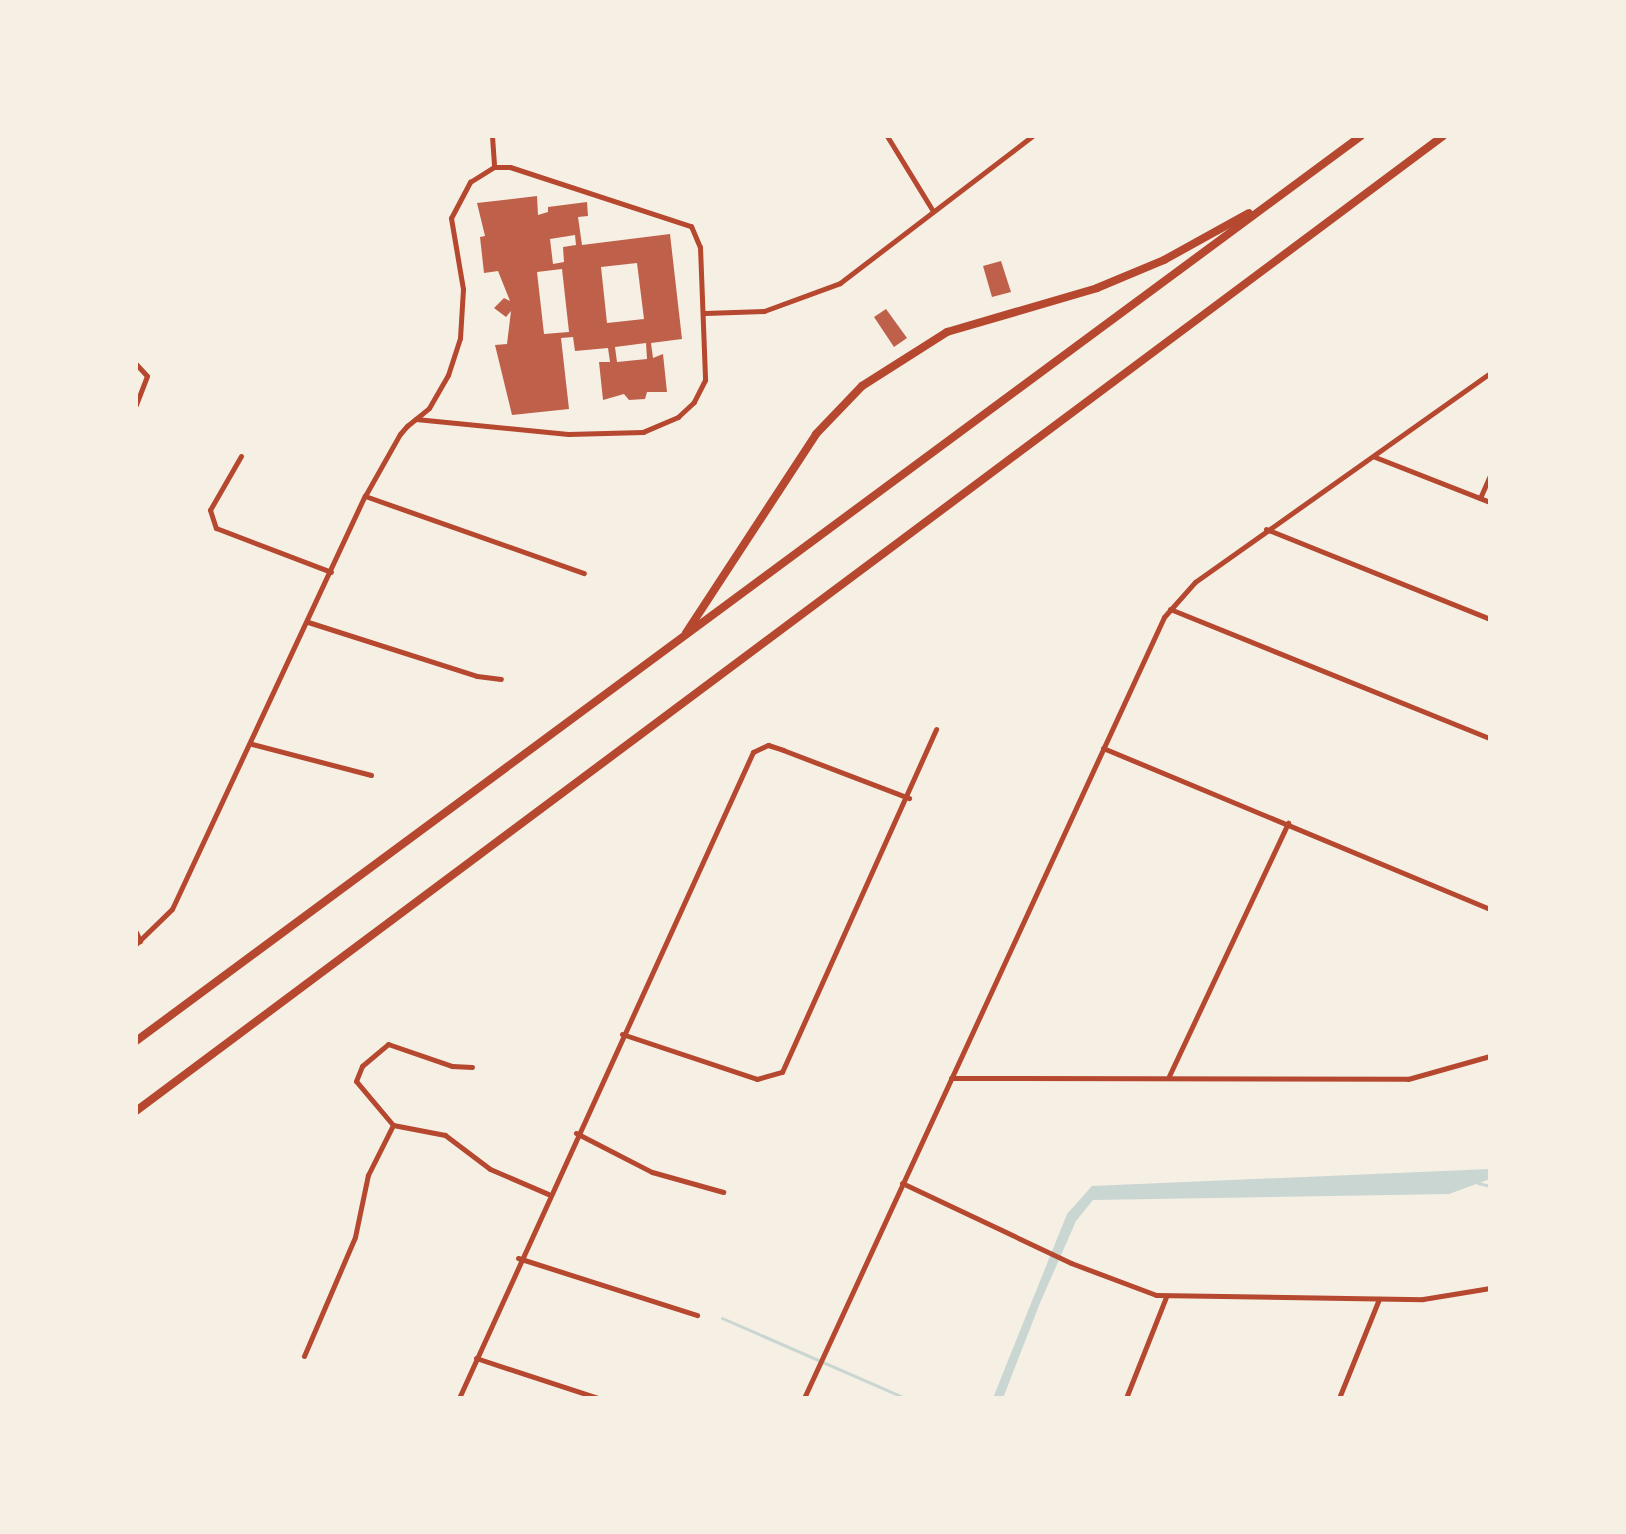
<!DOCTYPE html>
<style>
body{margin:0}
#map{position:relative;width:1626px;height:1534px;overflow:hidden;background:#f6efe4;font-family:Ubuntu,sans-serif}
div>[style]{position:absolute}
.water>*{inset:0;background:#c9d6d2}
.stream>*{height:3px;margin:-1.5px;padding:0 1.5px;transform-origin:1.5px;border-radius:1.5px;background:#c9d6d2}
.building>*{inset:0;background:#bf614a}
.minor>*{height:5px;margin:-2.5px;padding:0 2.5px;transform-origin:2.5px;border-radius:2.5px;background:#b5482f}
.motorway>*{height:8px;margin:-4px;padding:0 4px;transform-origin:4px;border-radius:4px;background:#b5482f}
span{translate:-50% -50%;white-space:nowrap;text-align:center;line-height:1.15;-webkit-text-stroke:7px #f6efe4;paint-order:stroke}
.frame{position:absolute;inset:0;border:138px solid #f6efe4;pointer-events:none}
</style>
<div id="map">
<div class="water">
<i style="clip-path:polygon(1490px 1169px,1490px 1179px,1449px 1194px,1093px 1200px,1076px 1221px,1040px 1303px,1003px 1398px,993px 1398px,1067px 1214px,1092px 1186px)"></i>
</div>
<div class="stream">
<i style="left:1478px;top:1183px;width:12px;rotate:14deg"></i>
<i style="left:722px;top:1318px;width:200px;rotate:23.6deg"></i>
</div>
<div class="building">
<i style="clip-path:polygon(evenodd,537px 196px,538px 215px,548px 212px,548px 207px,587px 202px,588px 216px,578px 217px,582px 245px,670px 234px,682px 339px,651px 343px,653px 358px,663px 354px,667px 392px,647px 392px,645px 399px,629px 400px,624px 394px,603px 400px,599px 362px,610px 362px,608px 348px,575px 351px,573px 337px,561px 338px,569px 409px,512px 415px,495px 345px,507px 344px,511px 311px,506px 317px,494px 308px,504px 298px,510px 301px,498px 271px,484px 273px,480px 237px,485px 236px,477px 203px,537px 196px,575px 235px,576px 245px,563px 247px,564px 262px,553px 264px,550px 239px,575px 235px,537px 196px,637px 263px,644px 319px,607px 323px,601px 267px,637px 263px,537px 196px,562px 269px,569px 332px,544px 334px,537px 272px,562px 269px,537px 196px,646px 343px,647px 359px,617px 362px,615px 347px,646px 343px)"></i>
<i style="clip-path:polygon(1001px 261px,1011px 292px,992px 297px,983px 266px)"></i>
<i style="clip-path:polygon(886px 309px,907px 338px,894px 347px,874px 317px)"></i>
</div>
<div class="minor">
<i style="left:492px;top:136px;width:31px;rotate:86deg"></i>
<i style="left:887px;top:136px;width:88px;rotate:58.5deg"></i>
<i style="left:705px;top:313px;width:59px;rotate:-1.9deg"></i>
<i style="left:764px;top:311px;width:81px;rotate:-20.2deg"></i>
<i style="left:840px;top:283px;width:242px;rotate:-37.4deg"></i>
<i style="left:136px;top:364px;width:16px;rotate:47deg"></i>
<i style="left:147px;top:376px;width:31px;rotate:111deg"></i>
<i style="left:241px;top:456px;width:62px;rotate:119.9deg"></i>
<i style="left:210px;top:510px;width:19px;rotate:72deg"></i>
<i style="left:216px;top:528px;width:123px;rotate:20.9deg"></i>
<i style="left:1375px;top:457px;width:123px;rotate:21.4deg"></i>
<i style="left:365px;top:496px;width:232px;rotate:19.4deg"></i>
<i style="left:1480px;top:498px;width:24px;rotate:-66deg"></i>
<i style="left:1266px;top:529px;width:241px;rotate:21.9deg"></i>
<i style="left:1170px;top:609px;width:345px;rotate:22deg"></i>
<i style="left:308px;top:622px;width:177px;rotate:17.7deg"></i>
<i style="left:477px;top:676px;width:24px;rotate:7deg"></i>
<i style="left:252px;top:744px;width:123px;rotate:14.6deg"></i>
<i style="left:1103px;top:748px;width:419px;rotate:22.6deg"></i>
<i style="left:136px;top:932px;width:10px;rotate:66deg"></i>
<i style="left:136px;top:944px;width:50px;rotate:-44.2deg"></i>
<i style="left:172px;top:909px;width:456px;rotate:-65deg"></i>
<i style="left:365px;top:496px;width:71px;rotate:-60.6deg"></i>
<i style="left:400px;top:434px;width:11px;rotate:-49deg"></i>
<i style="left:407px;top:426px;width:28px;rotate:-39deg"></i>
<i style="left:429px;top:408px;width:38px;rotate:-60deg"></i>
<i style="left:448px;top:375px;width:39px;rotate:-72deg"></i>
<i style="left:460px;top:338px;width:49px;rotate:-86.5deg"></i>
<i style="left:463px;top:289px;width:72px;rotate:-99.6deg"></i>
<i style="left:451px;top:218px;width:41px;rotate:-62.2deg"></i>
<i style="left:470px;top:182px;width:28px;rotate:-32deg"></i>
<i style="left:494px;top:167px;width:16px"></i>
<i style="left:510px;top:167px;width:190px;rotate:18.1deg"></i>
<i style="left:691px;top:226px;width:23px;rotate:67deg"></i>
<i style="left:700px;top:247px;width:133px;rotate:87.8deg"></i>
<i style="left:705px;top:380px;width:25px;rotate:117deg"></i>
<i style="left:694px;top:402px;width:22px;rotate:137deg"></i>
<i style="left:678px;top:417px;width:38px;rotate:157deg"></i>
<i style="left:643px;top:432px;width:75px;rotate:178.5deg"></i>
<i style="left:568px;top:434px;width:153px;rotate:-174.4deg"></i>
<i style="left:622px;top:1034px;width:142px;rotate:18.4deg"></i>
<i style="left:757px;top:1079px;width:26px;rotate:-16deg"></i>
<i style="left:782px;top:1072px;width:376px;rotate:-65.8deg"></i>
<i style="left:1169px;top:1076px;width:280px;rotate:-64.8deg"></i>
<i style="left:951px;top:1078px;width:457px;rotate:0.1deg"></i>
<i style="left:1408px;top:1079px;width:85px;rotate:-15.7deg"></i>
<i style="left:393px;top:1125px;width:57px;rotate:-130.1deg"></i>
<i style="left:356px;top:1081px;width:16px;rotate:-68deg"></i>
<i style="left:362px;top:1066px;width:34px;rotate:-40deg"></i>
<i style="left:388px;top:1044px;width:68px;rotate:19deg"></i>
<i style="left:452px;top:1066px;width:20px;rotate:3deg"></i>
<i style="left:393px;top:1125px;width:53px;rotate:10.9deg"></i>
<i style="left:445px;top:1135px;width:56px;rotate:37.1deg"></i>
<i style="left:490px;top:1169px;width:63px;rotate:23.3deg"></i>
<i style="left:576px;top:1133px;width:85px;rotate:27.2deg"></i>
<i style="left:652px;top:1172px;width:74px;rotate:15.7deg"></i>
<i style="left:902px;top:1183px;width:187px;rotate:25.3deg"></i>
<i style="left:1071px;top:1263px;width:91px;rotate:20.6deg"></i>
<i style="left:1156px;top:1295px;width:267px;rotate:0.9deg"></i>
<i style="left:1423px;top:1299px;width:68px;rotate:-9.3deg"></i>
<i style="left:518px;top:1258px;width:188px;rotate:17.7deg"></i>
<i style="left:304px;top:1356px;width:129px;rotate:-66.8deg"></i>
<i style="left:355px;top:1237px;width:63px;rotate:-78.2deg"></i>
<i style="left:368px;top:1175px;width:56px;rotate:-63.4deg"></i>
<i style="left:476px;top:1358px;width:128px;rotate:18.2deg"></i>
<i style="left:459px;top:1398px;width:710px;rotate:-65.53deg"></i>
<i style="left:753px;top:752px;width:17px;rotate:-25deg"></i>
<i style="left:768px;top:745px;width:16px;rotate:18deg"></i>
<i style="left:783px;top:750px;width:135px;rotate:20.9deg"></i>
<i style="left:804px;top:1398px;width:860px;rotate:-65.25deg"></i>
<i style="left:1164px;top:617px;width:47px;rotate:-48.5deg"></i>
<i style="left:1195px;top:582px;width:362px;rotate:-35.3deg"></i>
<i style="left:1126px;top:1398px;width:109px;rotate:-68.4deg"></i>
<i style="left:1339px;top:1398px;width:107px;rotate:-68deg"></i>
</div>
<div class="motorway">
<i style="left:686px;top:633px;width:238px;rotate:-56.8deg"></i>
<i style="left:816px;top:434px;width:66px;rotate:-46.2deg"></i>
<i style="left:862px;top:386px;width:101px;rotate:-32.4deg"></i>
<i style="left:947px;top:332px;width:156px;rotate:-16.3deg"></i>
<i style="left:1097px;top:288px;width:73px;rotate:-22.7deg"></i>
<i style="left:1164px;top:260px;width:97px;rotate:-28.9deg"></i>
<i style="left:136px;top:1041px;width:1523px;rotate:-36.46deg"></i>
<i style="left:136px;top:1111px;width:1631px;rotate:-36.72deg"></i>
</div>
<div class="frame"></div>
</div>
